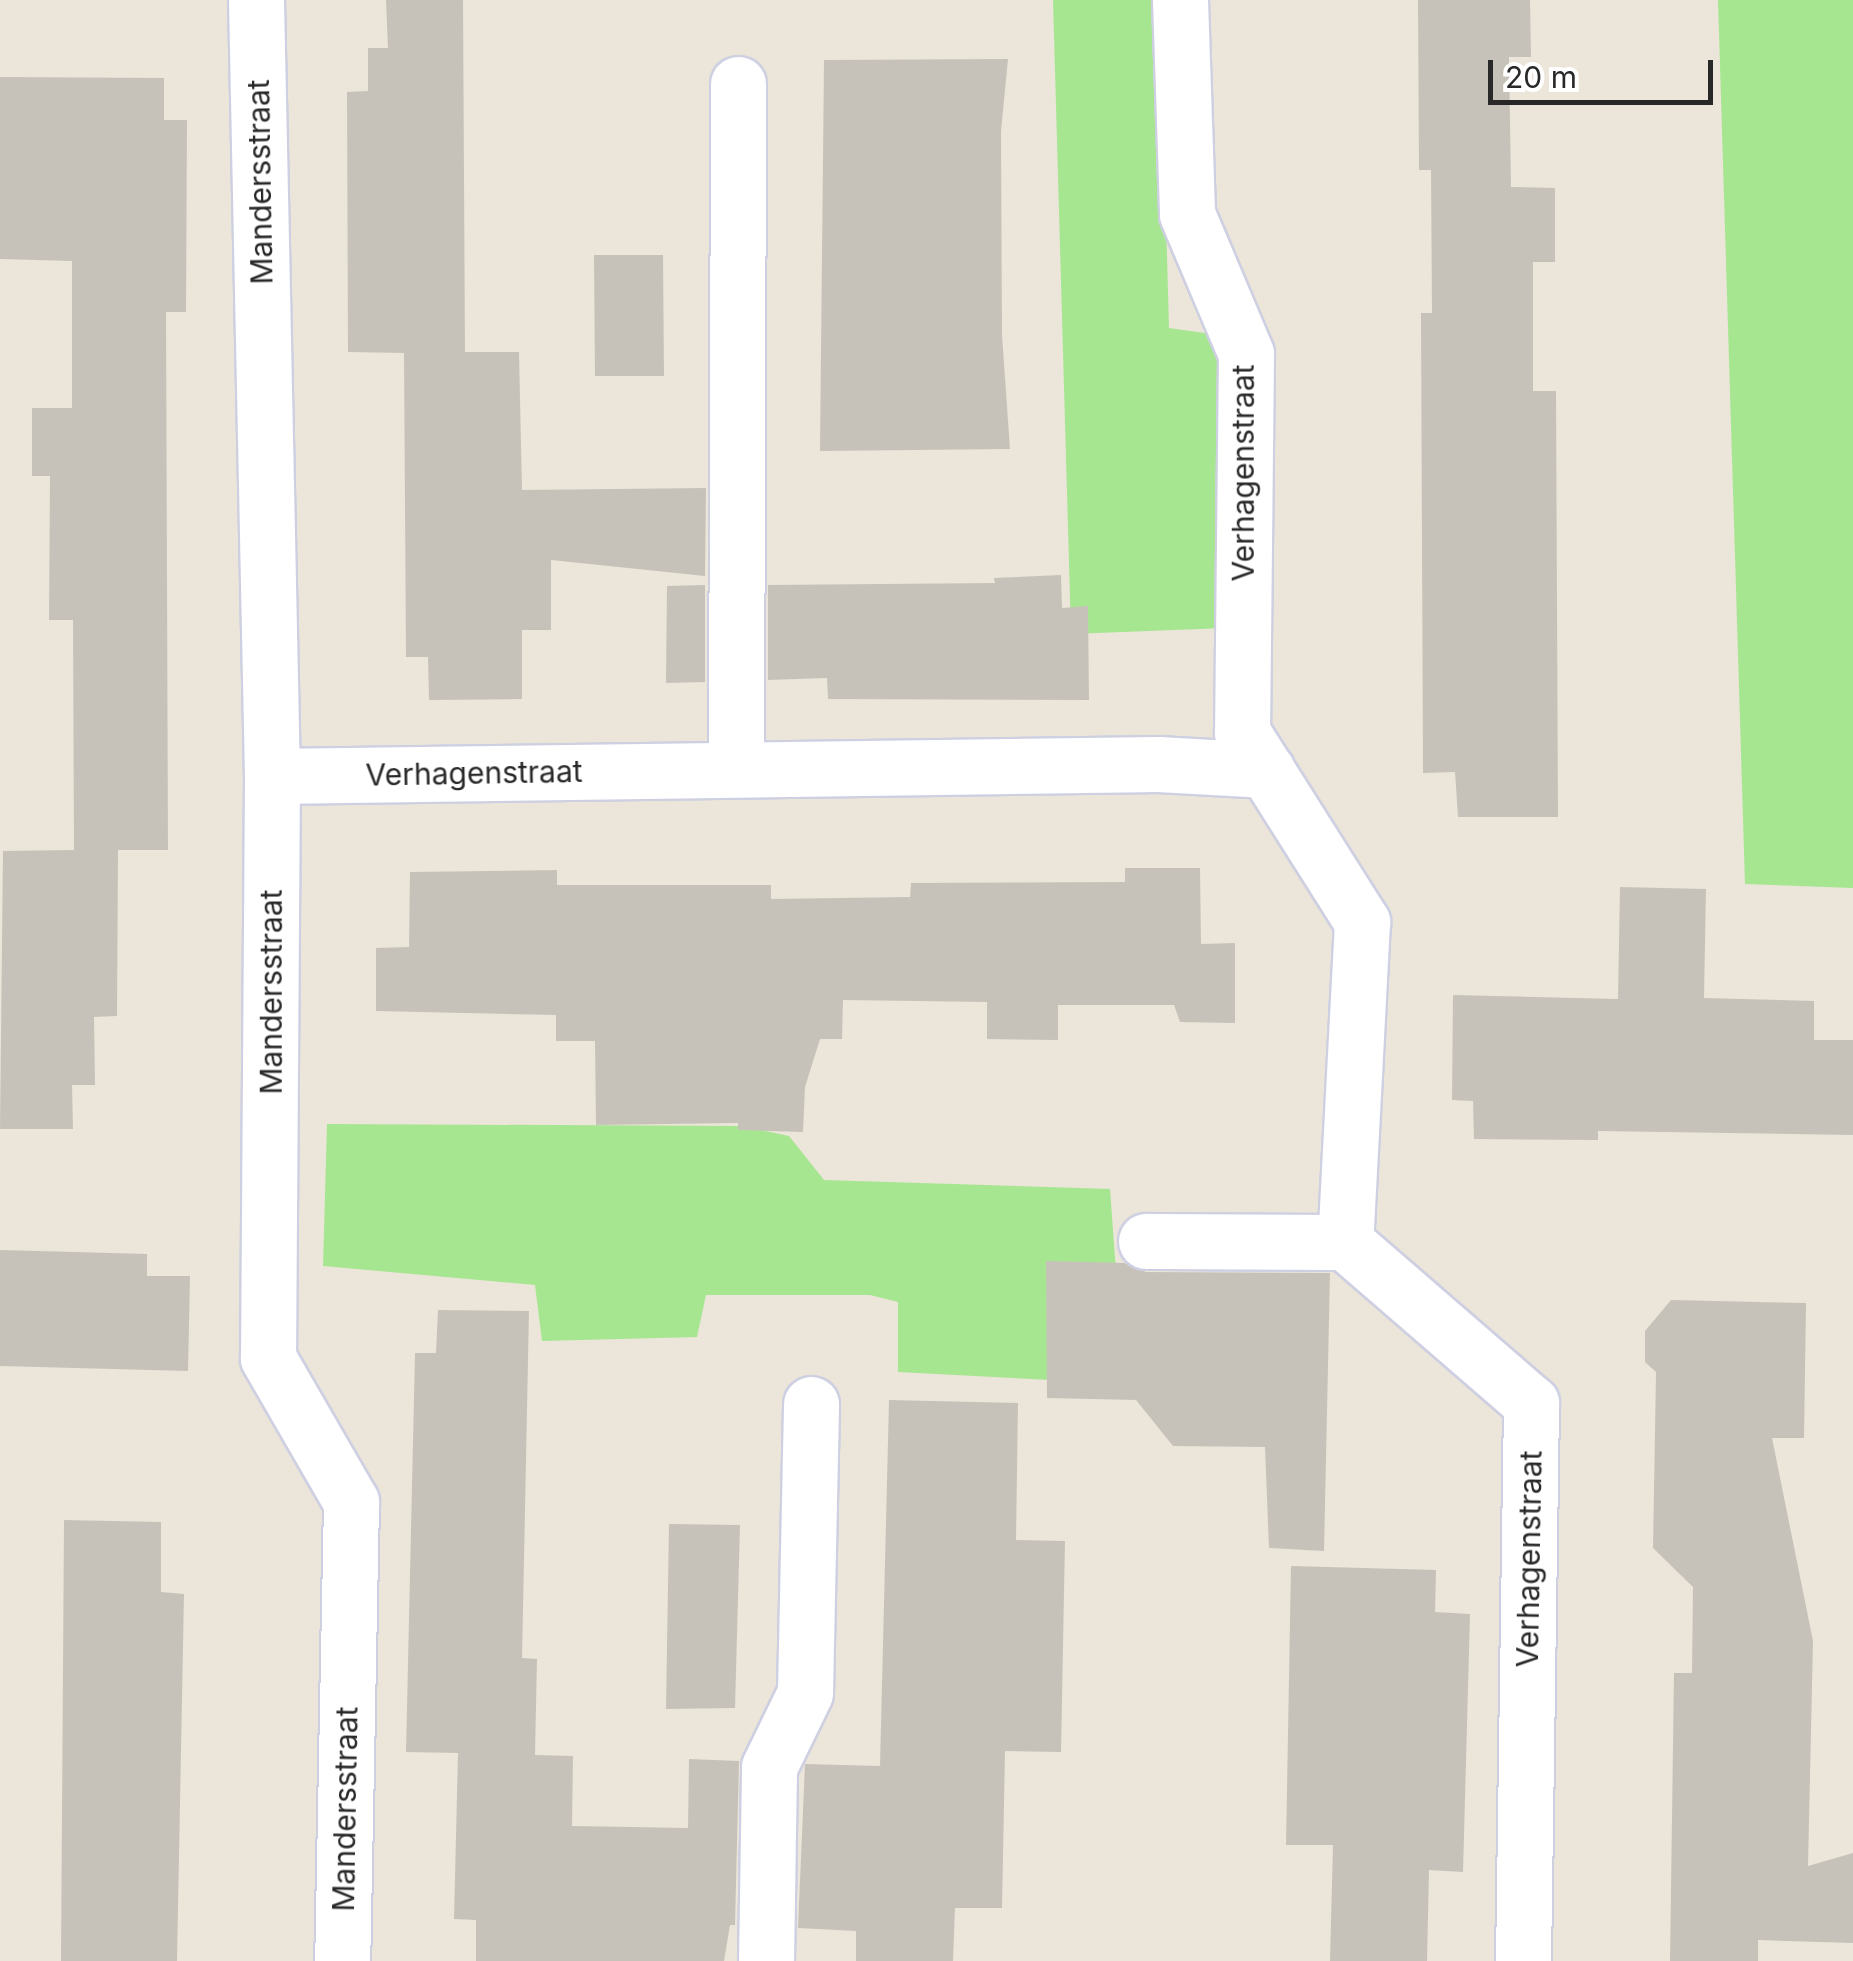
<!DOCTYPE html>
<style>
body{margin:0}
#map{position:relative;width:1853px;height:1961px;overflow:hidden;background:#ece5d9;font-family:Inter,sans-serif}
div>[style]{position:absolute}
.green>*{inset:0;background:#a6e691}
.building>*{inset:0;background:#c7c2b9}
.roads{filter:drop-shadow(2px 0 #ced0e2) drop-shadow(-2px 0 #ced0e2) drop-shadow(0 2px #ced0e2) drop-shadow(0 -2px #ced0e2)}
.minor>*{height:55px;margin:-27.5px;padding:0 27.5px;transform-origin:27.5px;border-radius:27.5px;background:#fff}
span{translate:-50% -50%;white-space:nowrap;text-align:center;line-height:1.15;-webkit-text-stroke:8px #fff;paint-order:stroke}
.street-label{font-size:30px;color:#282828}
.scale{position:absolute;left:1488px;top:60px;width:225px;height:45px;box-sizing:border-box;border:5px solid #282828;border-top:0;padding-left:12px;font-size:30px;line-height:35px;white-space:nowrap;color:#282828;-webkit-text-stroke:8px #fff;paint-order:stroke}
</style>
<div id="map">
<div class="green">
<i style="clip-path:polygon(1053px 0,1160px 0,1169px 328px,1219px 335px,1226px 628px,1071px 634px)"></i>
<i style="clip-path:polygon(1718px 0,1853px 0,1853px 888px,1745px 884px)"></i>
<i style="clip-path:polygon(327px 1124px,743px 1126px,789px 1136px,824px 1180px,1110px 1189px,1117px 1285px,1090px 1382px,898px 1372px,898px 1302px,870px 1295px,706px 1295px,697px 1337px,542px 1341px,535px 1285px,323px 1266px)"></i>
</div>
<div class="building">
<i style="clip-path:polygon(386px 0,463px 0,465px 352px,519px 352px,522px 490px,706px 488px,705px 576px,551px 560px,551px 630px,522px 630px,522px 699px,429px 700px,428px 657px,406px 657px,404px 353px,348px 352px,347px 92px,368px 91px,368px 48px,388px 48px)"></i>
<i style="clip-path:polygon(1418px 0,1530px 0,1531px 57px,1509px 57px,1511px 187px,1555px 188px,1555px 262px,1533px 262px,1533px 391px,1556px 391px,1558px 817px,1458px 817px,1455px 772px,1423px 773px,1421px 313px,1432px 313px,1431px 170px,1419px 170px)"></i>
<i style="clip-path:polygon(1008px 59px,1001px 131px,1002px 335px,1010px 449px,820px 451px,824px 60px)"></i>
<i style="clip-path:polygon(0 77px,164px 78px,164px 120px,187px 120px,186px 312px,166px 312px,168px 850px,118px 850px,117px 1016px,94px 1017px,95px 1085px,72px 1085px,73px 1129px,0 1129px,3px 851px,74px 850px,73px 620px,49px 620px,50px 476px,32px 476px,32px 408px,72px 408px,72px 261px,0 259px)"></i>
<i style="clip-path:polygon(594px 255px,663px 255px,664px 376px,595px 376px)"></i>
<i style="clip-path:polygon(1061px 575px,1062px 608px,1088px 606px,1089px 700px,828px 699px,827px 678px,768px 680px,768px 585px,995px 583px,994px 578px)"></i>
<i style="clip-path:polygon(705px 585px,705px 682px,666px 683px,667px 586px)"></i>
<i style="clip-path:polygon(1125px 868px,1200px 868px,1201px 944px,1235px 943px,1235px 1023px,1180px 1022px,1174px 1005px,1058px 1005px,1058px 1040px,987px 1039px,987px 1002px,843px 1000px,842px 1039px,820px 1039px,805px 1087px,803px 1132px,738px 1130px,738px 1123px,596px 1125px,595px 1041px,556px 1041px,556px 1015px,376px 1011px,376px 948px,409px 947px,410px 872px,557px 870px,557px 885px,771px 885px,771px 899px,910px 897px,911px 883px,1125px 882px)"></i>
<i style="clip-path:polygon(1620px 887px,1706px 889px,1704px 998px,1814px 1001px,1814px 1040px,1853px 1040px,1853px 1135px,1598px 1131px,1598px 1140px,1474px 1139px,1473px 1101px,1452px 1100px,1453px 995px,1618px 999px)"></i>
<i style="clip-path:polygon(0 1250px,147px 1254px,147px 1276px,190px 1276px,188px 1371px,0 1366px)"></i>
<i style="clip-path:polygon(1046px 1261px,1125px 1263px,1146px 1272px,1330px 1273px,1324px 1551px,1269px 1548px,1265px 1447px,1173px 1446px,1136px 1400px,1047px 1398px)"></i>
<i style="clip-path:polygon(1671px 1300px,1806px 1303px,1804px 1438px,1772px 1438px,1813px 1641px,1808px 1866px,1853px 1853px,1853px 1943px,1758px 1940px,1758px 1961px,1670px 1961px,1674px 1673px,1692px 1673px,1693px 1587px,1653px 1548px,1656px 1372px,1645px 1362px,1645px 1331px)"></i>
<i style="clip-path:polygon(438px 1310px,529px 1311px,522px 1658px,537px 1659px,535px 1755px,573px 1756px,572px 1826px,688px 1828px,689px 1759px,739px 1761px,735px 1925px,730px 1925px,724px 1961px,476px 1961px,476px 1920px,454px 1919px,458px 1753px,406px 1752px,415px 1353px,436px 1353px)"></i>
<i style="clip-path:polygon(889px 1400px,1018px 1403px,1016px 1540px,1065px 1541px,1061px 1752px,1005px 1751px,1002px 1908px,955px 1908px,953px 1961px,856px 1961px,856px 1931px,798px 1928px,805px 1764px,880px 1766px)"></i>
<i style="clip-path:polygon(64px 1520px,161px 1522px,161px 1592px,184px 1594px,177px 1961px,61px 1961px)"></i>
<i style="clip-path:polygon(669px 1524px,740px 1525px,735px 1708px,666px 1709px)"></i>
<i style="clip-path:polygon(1291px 1566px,1436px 1570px,1435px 1612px,1470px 1614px,1463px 1872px,1429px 1870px,1427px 1961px,1330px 1961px,1333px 1845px,1286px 1845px)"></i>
</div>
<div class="roads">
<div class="minor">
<i style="left:256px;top:0;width:776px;rotate:88.82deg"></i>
<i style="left:272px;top:776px;width:582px;rotate:90.39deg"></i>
<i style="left:268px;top:1358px;width:166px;rotate:60deg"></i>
<i style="left:351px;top:1502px;width:459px;rotate:91.1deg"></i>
<i style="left:1180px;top:0;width:214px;rotate:88.1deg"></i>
<i style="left:1187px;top:214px;width:152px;rotate:67.1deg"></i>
<i style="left:1246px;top:354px;width:378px;rotate:90.6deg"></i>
<i style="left:1242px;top:732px;width:225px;rotate:57.7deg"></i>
<i style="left:1362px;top:922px;width:320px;rotate:93deg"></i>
<i style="left:1345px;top:1242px;width:246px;rotate:40.9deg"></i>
<i style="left:1531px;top:1403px;width:558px;rotate:90.82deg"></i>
<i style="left:736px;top:769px;width:685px;rotate:-89.83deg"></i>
<i style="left:272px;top:776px;width:886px;rotate:-0.78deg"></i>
<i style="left:1158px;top:764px;width:109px;rotate:3.2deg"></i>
<i style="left:1146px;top:1241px;width:199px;rotate:0.3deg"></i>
<i style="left:766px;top:1961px;width:194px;rotate:-89.1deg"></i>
<i style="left:769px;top:1767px;width:82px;rotate:-64.1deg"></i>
<i style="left:805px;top:1693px;width:289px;rotate:-88.8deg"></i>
</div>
</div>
<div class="street-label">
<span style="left:260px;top:182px;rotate:-91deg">Mandersstraat</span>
<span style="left:1243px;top:473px;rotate:-90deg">Verhagenstraat</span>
<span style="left:474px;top:773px;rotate:-1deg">Verhagenstraat</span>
<span style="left:271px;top:992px;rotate:-90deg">Mandersstraat</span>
<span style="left:1529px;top:1559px;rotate:-89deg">Verhagenstraat</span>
<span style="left:345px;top:1809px;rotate:-89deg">Mandersstraat</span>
</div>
<div class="scale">20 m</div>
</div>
